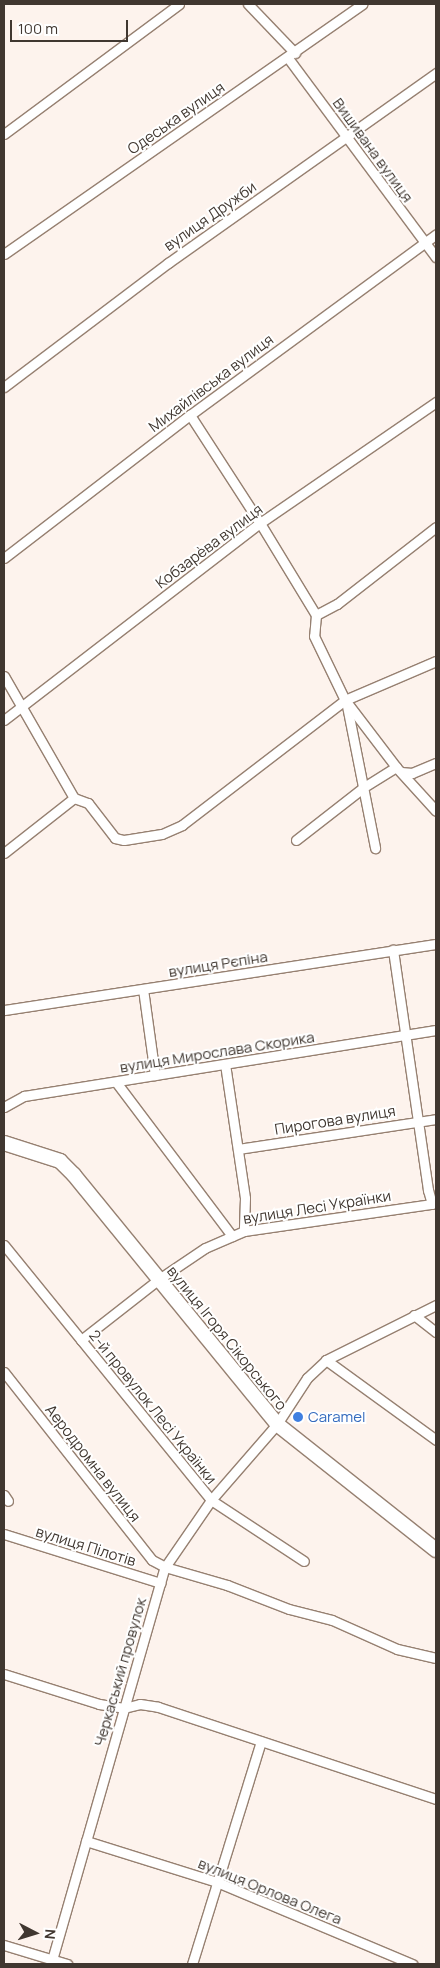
<!DOCTYPE html>
<meta charset="utf-8">
<style>
body{margin:0}
#map{position:relative;width:440px;height:1968px;overflow:hidden;background:#fdf3ed;font-family:Manrope,sans-serif}
div>[style]{position:absolute}
.roads{filter:drop-shadow(1px 0 #968071) drop-shadow(-1px 0 #968071) drop-shadow(0 1px #968071) drop-shadow(0 -1px #968071)}
.street>*{height:9px;margin:-4.5px;padding:0 4.5px;transform-origin:4.5px;border-radius:4.5px;background:#fff}
.secondary>*{height:14px;margin:-7px;padding:0 7px;transform-origin:7px;border-radius:7px;background:#fff}
.dots>*{width:14px;height:14px;translate:-50% -50%;box-sizing:border-box;border:2px solid #fff;border-radius:50%}
span{translate:-50% -50%;white-space:nowrap;text-align:center;line-height:1.15;-webkit-text-stroke:4px #fff;paint-order:stroke}
.street-label{font-size:15px;color:#403730}
.shop-label{font-size:15px;color:#366cbe}
.left{translate:0 -50%;text-align:left}
.frame{position:absolute;inset:0;border:5px solid #403730;pointer-events:none}
.north{position:absolute;left:10px;top:1908px;width:50px;height:50px;-webkit-text-stroke:4px #fff;paint-order:stroke;rotate:95deg;font-size:14px;font-weight:700;line-height:20px;text-align:center;color:#403730}
.north::after{content:'';display:block;margin:auto;width:18px;height:22px;background:#403730;clip-path:polygon(50% 0,100% 100%,50% 72%,0 100%)}
.scale{position:absolute;left:10px;top:20px;width:118px;height:22px;box-sizing:border-box;border:2px solid #403730;border-top:0;padding-left:6px;font-size:15px;line-height:18px;white-space:nowrap;color:#403730;-webkit-text-stroke:4px #fff;paint-order:stroke}
</style>
<div id="map">
<div class="roads">
<div class="street">
<i style="left:248px;top:4px;width:68px;rotate:46.2deg"></i>
<i style="left:288px;top:58px;width:248px;rotate:53.4deg"></i>
<i style="left:4px;top:134px;width:218px;rotate:-36.6deg"></i>
<i style="left:4px;top:254px;width:437px;rotate:-34.9deg"></i>
<i style="left:4px;top:387px;width:206px;rotate:-37.1deg"></i>
<i style="left:168px;top:263px;width:329px;rotate:-35.3deg"></i>
<i style="left:190px;top:415px;width:129px;rotate:57.1deg"></i>
<i style="left:260px;top:523px;width:108px;rotate:58.7deg"></i>
<i style="left:316px;top:615px;width:21px;rotate:95deg"></i>
<i style="left:314px;top:636px;width:71px;rotate:64.2deg"></i>
<i style="left:345px;top:700px;width:84px;rotate:52.7deg"></i>
<i style="left:396px;top:767px;width:59px;rotate:47.7deg"></i>
<i style="left:4px;top:558px;width:235px;rotate:-37.6deg"></i>
<i style="left:190px;top:415px;width:305px;rotate:-36.3deg"></i>
<i style="left:316px;top:615px;width:24px;rotate:-28deg"></i>
<i style="left:337px;top:604px;width:125px;rotate:-37.9deg"></i>
<i style="left:4px;top:676px;width:141px;rotate:60.2deg"></i>
<i style="left:347px;top:706px;width:145px;rotate:78.8deg"></i>
<i style="left:4px;top:720px;width:323px;rotate:-37.6deg"></i>
<i style="left:260px;top:523px;width:214px;rotate:-34.5deg"></i>
<i style="left:401px;top:772px;width:11px;rotate:5deg"></i>
<i style="left:412px;top:773px;width:26px;rotate:-23deg"></i>
<i style="left:74px;top:798px;width:15px;rotate:20deg"></i>
<i style="left:88px;top:803px;width:44px;rotate:52.4deg"></i>
<i style="left:115px;top:838px;width:9px;rotate:13deg"></i>
<i style="left:124px;top:840px;width:38px;rotate:-9deg"></i>
<i style="left:162px;top:834px;width:22px;rotate:-24deg"></i>
<i style="left:182px;top:825px;width:205px;rotate:-37.5deg"></i>
<i style="left:345px;top:700px;width:99px;rotate:-23.2deg"></i>
<i style="left:296px;top:840px;width:86px;rotate:-37.9deg"></i>
<i style="left:364px;top:787px;width:38px;rotate:-32deg"></i>
<i style="left:4px;top:853px;width:89px;rotate:-38.2deg"></i>
<i style="left:143px;top:989px;width:87px;rotate:82.1deg"></i>
<i style="left:4px;top:1010px;width:437px;rotate:-8.7deg"></i>
<i style="left:225px;top:1064px;width:135px;rotate:81.5deg"></i>
<i style="left:245px;top:1198px;width:33px;rotate:92deg"></i>
<i style="left:116px;top:1082px;width:193px;rotate:53deg"></i>
<i style="left:4px;top:1107px;width:23px;rotate:-29deg"></i>
<i style="left:24px;top:1096px;width:417px;rotate:-9.1deg"></i>
<i style="left:238px;top:1149px;width:200px;rotate:-8.6deg"></i>
<i style="left:4px;top:1245px;width:328px;rotate:50.9deg"></i>
<i style="left:211px;top:1500px;width:111px;rotate:33.3deg"></i>
<i style="left:414px;top:1315px;width:28px;rotate:38deg"></i>
<i style="left:81px;top:1340px;width:99px;rotate:-38deg"></i>
<i style="left:159px;top:1279px;width:55px;rotate:-34deg"></i>
<i style="left:205px;top:1248px;width:43px;rotate:-23.6deg"></i>
<i style="left:244px;top:1231px;width:190px;rotate:-8.2deg"></i>
<i style="left:432px;top:1204px;width:15px;rotate:-106deg"></i>
<i style="left:428px;top:1190px;width:243px;rotate:-98.3deg"></i>
<i style="left:326px;top:1360px;width:136px;rotate:36deg"></i>
<i style="left:4px;top:1372px;width:239px;rotate:51.8deg"></i>
<i style="left:152px;top:1560px;width:15px;rotate:28deg"></i>
<i style="left:165px;top:1567px;width:65px;rotate:16.2deg"></i>
<i style="left:227px;top:1585px;width:66px;rotate:21.2deg"></i>
<i style="left:289px;top:1609px;width:44px;rotate:14.3deg"></i>
<i style="left:332px;top:1620px;width:71px;rotate:24deg"></i>
<i style="left:397px;top:1649px;width:40px;rotate:13deg"></i>
<i style="left:4px;top:1495px;width:7px;rotate:56deg"></i>
<i style="left:4px;top:1534px;width:164px;rotate:17.4deg"></i>
<i style="left:4px;top:1674px;width:100px;rotate:17.5deg"></i>
<i style="left:99px;top:1704px;width:25px;rotate:9deg"></i>
<i style="left:124px;top:1708px;width:16px;rotate:-14deg"></i>
<i style="left:140px;top:1704px;width:18px;rotate:9deg"></i>
<i style="left:158px;top:1707px;width:293px;rotate:18.3deg"></i>
<i style="left:86px;top:1841px;width:137px;rotate:17.4deg"></i>
<i style="left:217px;top:1882px;width:212px;rotate:22.8deg"></i>
<i style="left:4px;top:1945px;width:66px;rotate:16.8deg"></i>
<i style="left:52px;top:1960px;width:409px;rotate:-74deg"></i>
<i style="left:165px;top:1567px;width:81px;rotate:-55.5deg"></i>
<i style="left:211px;top:1500px;width:101px;rotate:-49deg"></i>
<i style="left:277px;top:1424px;width:55px;rotate:-56.9deg"></i>
<i style="left:307px;top:1378px;width:26px;rotate:-43deg"></i>
<i style="left:326px;top:1360px;width:123px;rotate:-26.6deg"></i>
<i style="left:192px;top:1964px;width:233px;rotate:-72.8deg"></i>
</div>
<div class="secondary">
<i style="left:4px;top:1143px;width:59px;rotate:17.8deg"></i>
<i style="left:60px;top:1161px;width:20px;rotate:45deg"></i>
<i style="left:74px;top:1175px;width:321px;rotate:50.8deg"></i>
<i style="left:277px;top:1424px;width:203px;rotate:38.4deg"></i>
</div>
</div>
<div class="dots">
<i style="left:298px;top:1417px;background:#3f7fe0"></i>
</div>
<div class="street-label">
<span style="left:176px;top:118px;rotate:-35deg">Одеська вулиця</span>
<span style="left:373px;top:150px;rotate:54deg">Вишивана вулиця</span>
<span style="left:210px;top:216px;rotate:-35deg">вулиця Дружби</span>
<span style="left:211px;top:383px;rotate:-37deg">Михайлівська вулиця</span>
<span style="left:209px;top:546px;rotate:-37deg">Кобзарèва вулиця</span>
<span style="left:218px;top:964px;rotate:-9deg">вулиця Рєпіна</span>
<span style="left:217px;top:1052px;rotate:-9deg">вулиця Мирослава Скорика</span>
<span style="left:335px;top:1120px;rotate:-9deg">Пирогова вулиця</span>
<span style="left:317px;top:1207px;rotate:-9deg">вулиця Лесі Українки</span>
<span style="left:227px;top:1338px;rotate:51deg">вулиця Ігоря Сікорського</span>
<span style="left:153px;top:1407px;rotate:51deg">2-й провулок Лесі Українки</span>
<span style="left:93px;top:1463px;rotate:52deg">Аеродромна вулиця</span>
<span style="left:86px;top:1546px;rotate:17deg">вулиця Пілотів</span>
<span style="left:120px;top:1672px;rotate:-74deg">Черкаський провулок</span>
<span style="left:270px;top:1891px;rotate:22deg">вулиця Орлова Олега</span>
</div>
<div class="shop-label">
<span class="left" style="left:308px;top:1417px">Caramel</span>
</div>
<div class="frame"></div>
<div class="north">N</div>
<div class="scale">100 m</div>
</div>
